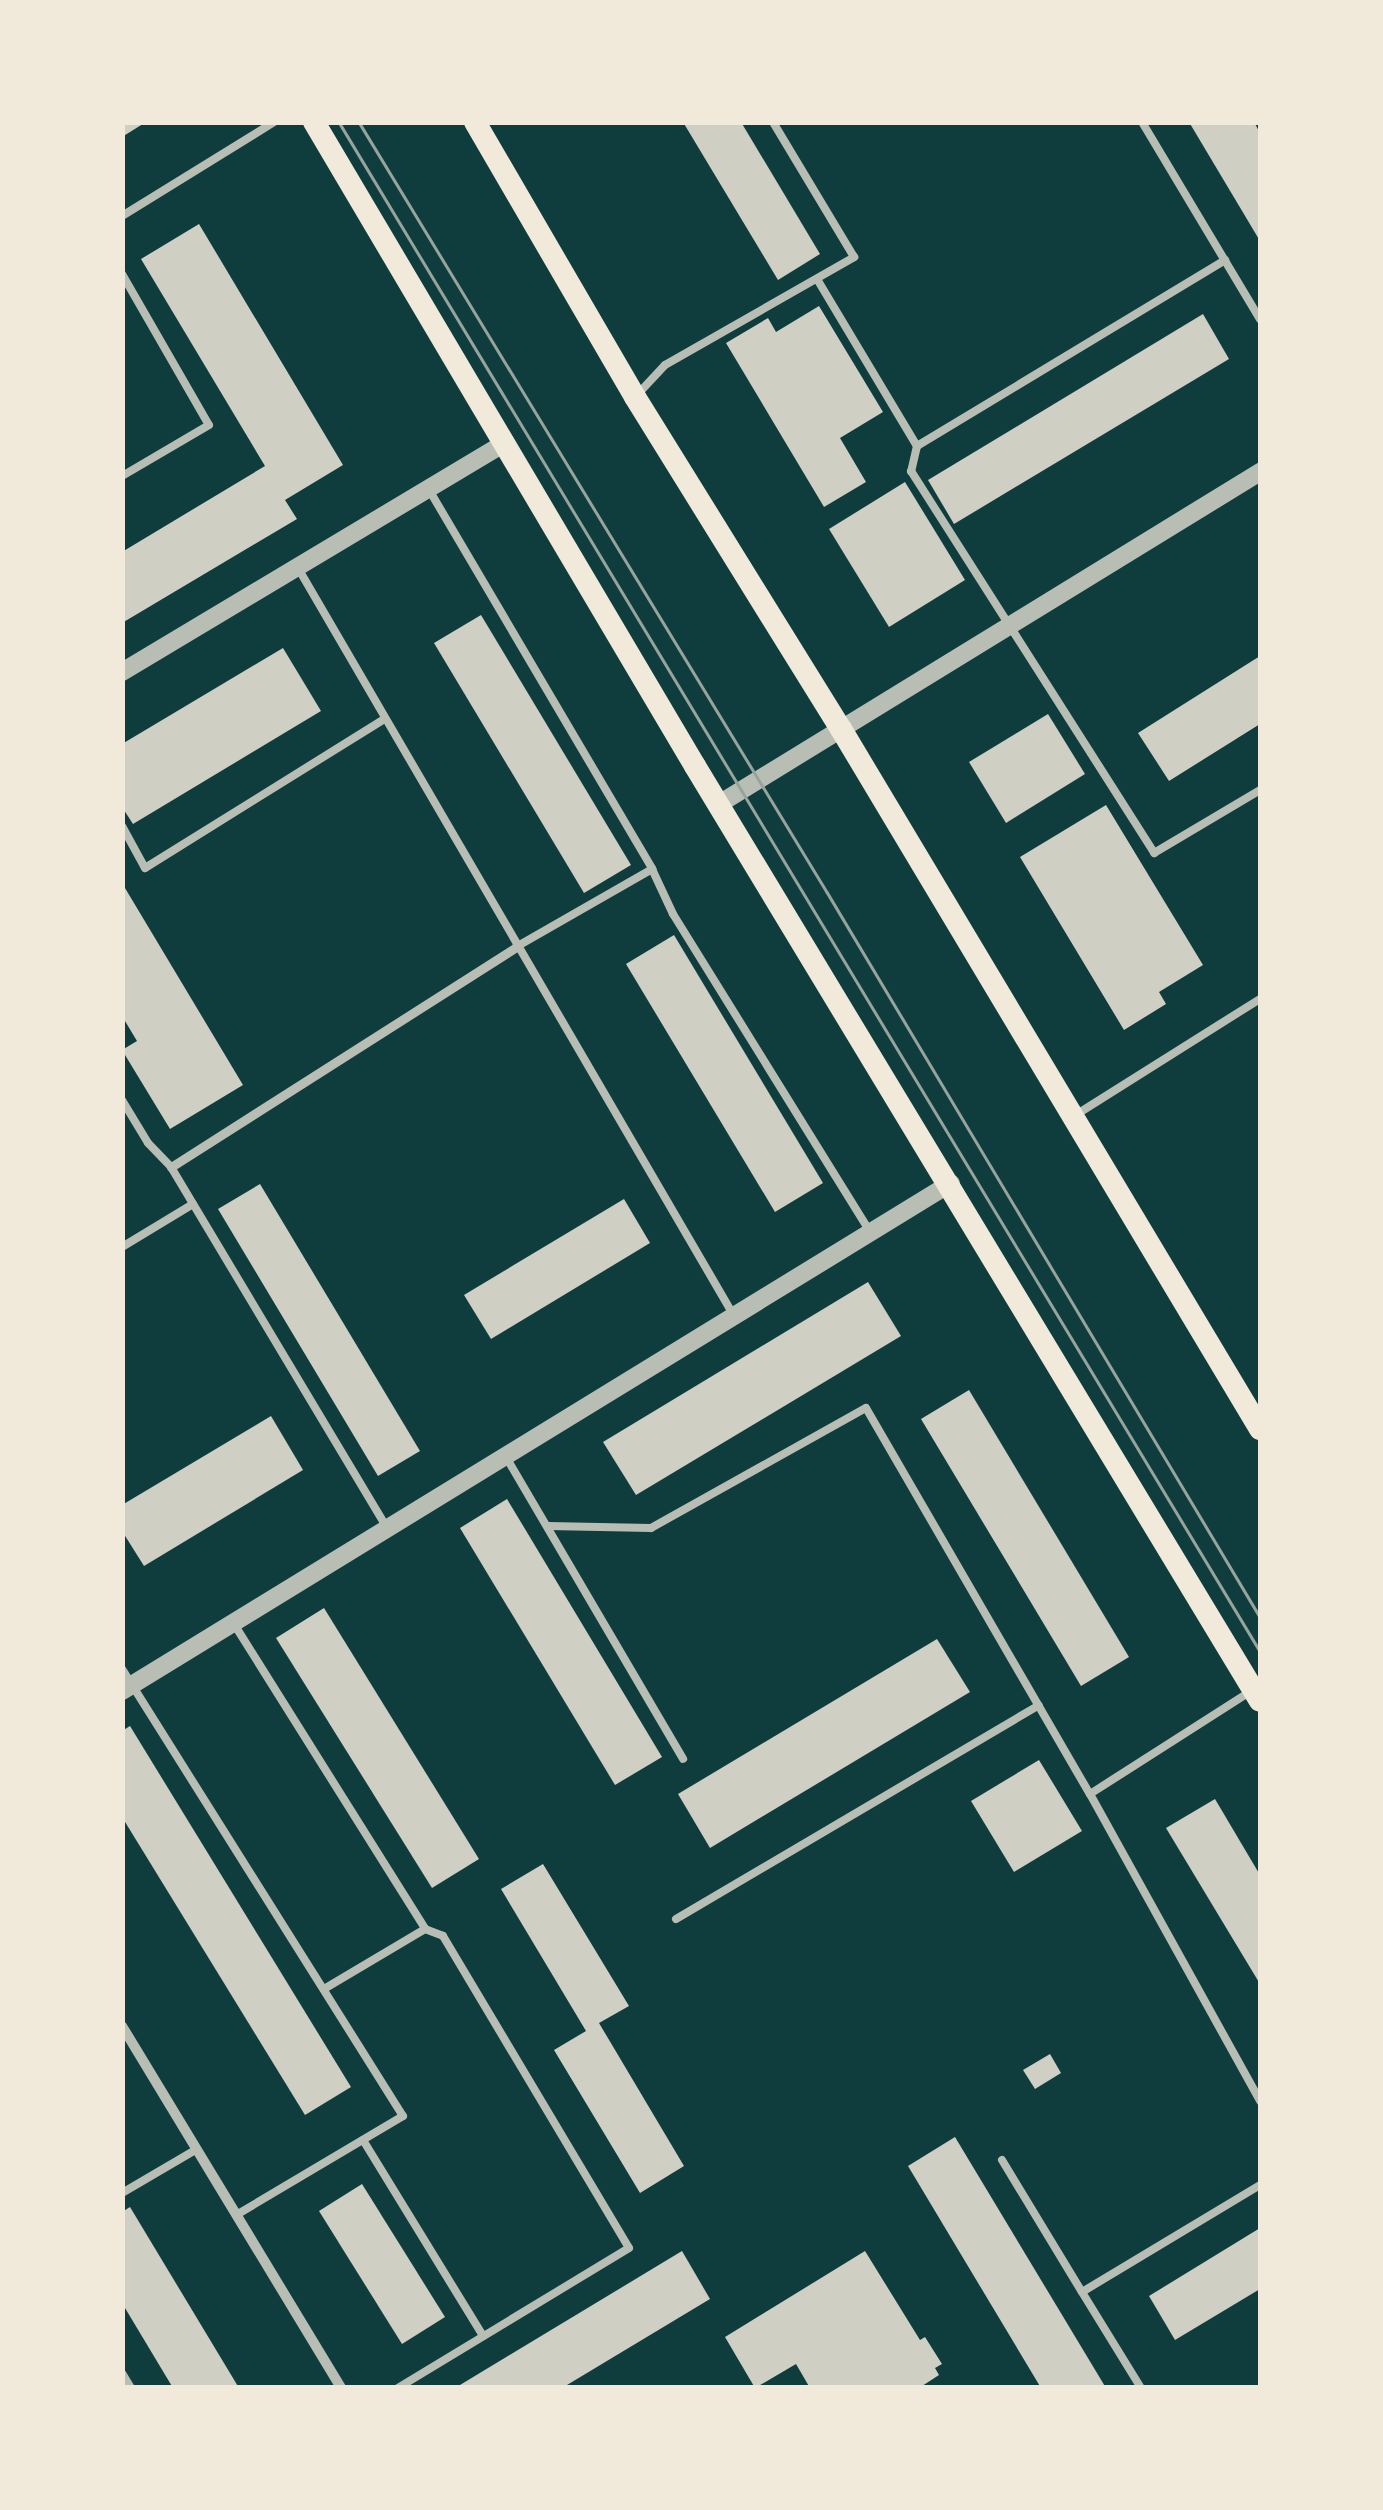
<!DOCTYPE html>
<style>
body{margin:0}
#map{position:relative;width:1383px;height:2510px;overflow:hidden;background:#0f3d3e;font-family:Ubuntu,sans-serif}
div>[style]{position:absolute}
.building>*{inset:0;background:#cfcfc3}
.service>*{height:8px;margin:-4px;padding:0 4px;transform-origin:4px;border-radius:4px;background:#b8beb3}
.pedestrian>*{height:9px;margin:-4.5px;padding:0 4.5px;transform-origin:4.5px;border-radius:4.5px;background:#b8beb3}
.minor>*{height:10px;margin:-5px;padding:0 5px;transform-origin:5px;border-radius:5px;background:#b8beb3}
.tertiary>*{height:18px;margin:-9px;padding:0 9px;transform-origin:9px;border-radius:9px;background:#b8beb3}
.primary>*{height:22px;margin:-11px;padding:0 11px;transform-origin:11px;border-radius:11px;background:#f1e9da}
.tram>*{height:2.5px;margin:-1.25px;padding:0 1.25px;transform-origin:1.25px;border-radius:1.25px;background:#97a49c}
span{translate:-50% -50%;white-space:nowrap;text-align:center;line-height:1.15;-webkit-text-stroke:8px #f1e9da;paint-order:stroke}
.frame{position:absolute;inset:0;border:125px solid #f1e9da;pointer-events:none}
</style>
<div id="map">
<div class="building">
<i style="clip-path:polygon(122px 122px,146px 122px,122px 137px)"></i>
<i style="clip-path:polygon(683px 122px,741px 122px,820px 254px,778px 280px)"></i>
<i style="clip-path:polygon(1189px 122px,1254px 122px,1260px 133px,1260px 241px)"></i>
<i style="clip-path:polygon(199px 224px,343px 465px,285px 500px,297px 519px,122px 623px,122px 552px,265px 466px,141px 259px)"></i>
<i style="clip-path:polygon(819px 306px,883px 412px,840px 438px,866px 482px,824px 507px,726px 343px,768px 318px,776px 332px)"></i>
<i style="clip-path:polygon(1203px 314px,1229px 359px,954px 524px,928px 480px)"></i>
<i style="clip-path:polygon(905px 482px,965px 580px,889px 627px,829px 529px)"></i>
<i style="clip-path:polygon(481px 615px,631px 865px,584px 893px,434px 643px)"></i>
<i style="clip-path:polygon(283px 648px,321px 711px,133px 824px,122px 807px,122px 744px)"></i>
<i style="clip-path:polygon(1260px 656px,1260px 724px,1169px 781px,1138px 733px)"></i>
<i style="clip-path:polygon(1048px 714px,1085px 774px,1006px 823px,969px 762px)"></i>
<i style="clip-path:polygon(1106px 805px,1203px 965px,1159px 992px,1166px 1004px,1124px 1030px,1020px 857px)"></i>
<i style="clip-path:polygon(122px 883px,243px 1085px,170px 1129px,122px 1050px,137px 1041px,122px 1016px)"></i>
<i style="clip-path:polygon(674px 935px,823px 1183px,775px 1212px,626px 964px)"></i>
<i style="clip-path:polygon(260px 1184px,420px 1451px,378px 1476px,218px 1209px)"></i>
<i style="clip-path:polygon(624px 1199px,650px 1243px,491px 1339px,464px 1295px)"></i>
<i style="clip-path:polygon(868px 1282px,901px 1336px,636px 1495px,603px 1442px)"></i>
<i style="clip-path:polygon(969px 1390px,1129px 1657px,1081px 1686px,921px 1419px)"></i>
<i style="clip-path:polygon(271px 1416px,303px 1470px,144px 1566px,122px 1531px,122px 1505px)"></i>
<i style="clip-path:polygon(507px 1499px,662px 1757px,615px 1785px,460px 1528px)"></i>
<i style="clip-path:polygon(324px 1608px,479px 1859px,432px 1888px,276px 1638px)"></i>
<i style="clip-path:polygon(937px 1639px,970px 1692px,710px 1848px,678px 1794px)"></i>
<i style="clip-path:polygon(130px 1726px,351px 2087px,305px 2115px,122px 1817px,122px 1731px)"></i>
<i style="clip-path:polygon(1039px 1760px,1082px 1831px,1014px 1872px,971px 1801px)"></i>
<i style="clip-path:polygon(1215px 1799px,1260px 1875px,1260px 1984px,1166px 1828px)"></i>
<i style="clip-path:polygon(543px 1864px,629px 2006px,599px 2023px,684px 2166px,640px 2193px,554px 2050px,586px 2031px,501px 1889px)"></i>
<i style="clip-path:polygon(1050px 2054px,1061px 2073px,1035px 2089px,1023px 2070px)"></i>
<i style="clip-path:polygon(955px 2137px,1106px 2388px,1041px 2388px,908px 2166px)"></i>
<i style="clip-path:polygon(362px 2184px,445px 2317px,402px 2344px,319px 2211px)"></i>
<i style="clip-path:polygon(130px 2207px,239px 2388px,173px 2388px,122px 2303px,122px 2212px)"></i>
<i style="clip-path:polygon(1260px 2228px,1260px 2289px,1175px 2340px,1149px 2296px)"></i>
<i style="clip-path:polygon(682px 2251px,710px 2299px,562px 2388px,455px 2388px)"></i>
<i style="clip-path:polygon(865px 2251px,920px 2340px,925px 2337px,942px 2364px,935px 2368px,939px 2375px,919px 2388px,810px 2388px,796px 2364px,755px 2388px,725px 2337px)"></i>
</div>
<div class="service">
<i style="left:1142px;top:122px;width:230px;rotate:59.1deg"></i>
<i style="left:122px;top:216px;width:179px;rotate:-31.7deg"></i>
<i style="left:122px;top:274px;width:174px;rotate:60.1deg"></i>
<i style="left:209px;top:425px;width:101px;rotate:149.6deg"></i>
<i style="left:817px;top:279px;width:195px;rotate:59.1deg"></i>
<i style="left:917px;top:446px;width:26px;rotate:103deg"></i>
<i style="left:911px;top:471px;width:453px;rotate:57.5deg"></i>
<i style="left:1154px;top:853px;width:123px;rotate:-30.7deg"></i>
<i style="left:637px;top:395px;width:41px;rotate:-47deg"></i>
<i style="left:665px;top:365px;width:218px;rotate:-29.7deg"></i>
<i style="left:854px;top:257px;width:157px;rotate:-121deg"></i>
<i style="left:917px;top:446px;width:360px;rotate:-31.1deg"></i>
<i style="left:428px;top:488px;width:442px;rotate:59.5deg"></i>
<i style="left:652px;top:869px;width:50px;rotate:65deg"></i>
<i style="left:673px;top:914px;width:374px;rotate:58.2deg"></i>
<i style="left:298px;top:568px;width:866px;rotate:59.76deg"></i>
<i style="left:122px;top:826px;width:48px;rotate:61.3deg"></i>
<i style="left:145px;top:868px;width:282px;rotate:-31.9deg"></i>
<i style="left:516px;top:947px;width:157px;rotate:-29.8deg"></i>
<i style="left:122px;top:1100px;width:50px;rotate:58.8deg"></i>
<i style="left:148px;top:1143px;width:33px;rotate:46deg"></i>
<i style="left:171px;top:1167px;width:422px;rotate:59.1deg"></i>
<i style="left:1074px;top:1116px;width:220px;rotate:-32.2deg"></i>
<i style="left:122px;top:1247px;width:83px;rotate:-31.2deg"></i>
<i style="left:506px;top:1457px;width:350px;rotate:59.6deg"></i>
<i style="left:548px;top:1526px;width:103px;rotate:1.1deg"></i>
<i style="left:651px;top:1528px;width:246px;rotate:-29.2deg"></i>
<i style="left:866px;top:1408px;width:446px;rotate:59.9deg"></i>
<i style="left:1090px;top:1794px;width:351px;rotate:61deg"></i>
<i style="left:234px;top:1624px;width:360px;rotate:57.9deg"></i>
<i style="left:425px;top:1929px;width:19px;rotate:21deg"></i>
<i style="left:443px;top:1936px;width:363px;rotate:59.2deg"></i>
<i style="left:629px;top:2248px;width:270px;rotate:148.8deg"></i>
<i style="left:122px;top:1669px;width:528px;rotate:57.85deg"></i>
<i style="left:403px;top:2116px;width:194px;rotate:149.3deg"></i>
<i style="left:1090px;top:1794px;width:191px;rotate:-32.6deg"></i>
<i style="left:676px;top:1919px;width:421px;rotate:-30.5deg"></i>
<i style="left:324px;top:1989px;width:117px;rotate:-30.7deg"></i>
<i style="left:363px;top:2140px;width:230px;rotate:58.5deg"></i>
<i style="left:1002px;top:2160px;width:154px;rotate:58.8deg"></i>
<i style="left:122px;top:2193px;width:87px;rotate:-30.4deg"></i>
<i style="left:122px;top:2373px;width:17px;rotate:59deg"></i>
<i style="left:1141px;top:2388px;width:113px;rotate:-121.6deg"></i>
<i style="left:1082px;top:2292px;width:208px;rotate:-31deg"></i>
</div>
<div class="pedestrian">
<i style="left:171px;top:1167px;width:409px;rotate:-32.5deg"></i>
</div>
<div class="minor">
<i style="left:122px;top:2026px;width:423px;rotate:58.8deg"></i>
</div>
<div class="tertiary">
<i style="left:122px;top:672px;width:445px;rotate:-30.9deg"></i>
<i style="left:719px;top:804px;width:635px;rotate:-31.54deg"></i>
<i style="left:122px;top:1691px;width:972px;rotate:-31.5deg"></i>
</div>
<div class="primary">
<i style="left:314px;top:122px;width:748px;rotate:59.39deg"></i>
<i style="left:695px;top:766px;width:1092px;rotate:58.86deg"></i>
<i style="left:475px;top:122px;width:318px;rotate:59.8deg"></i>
<i style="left:635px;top:397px;width:391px;rotate:58.2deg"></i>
<i style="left:841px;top:729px;width:816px;rotate:59.1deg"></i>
</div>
<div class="tram">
<i style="left:339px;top:122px;width:1785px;rotate:58.94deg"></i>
<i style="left:359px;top:122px;width:901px;rotate:58.71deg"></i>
<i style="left:827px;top:892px;width:844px;rotate:59.15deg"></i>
</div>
<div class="frame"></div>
</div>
